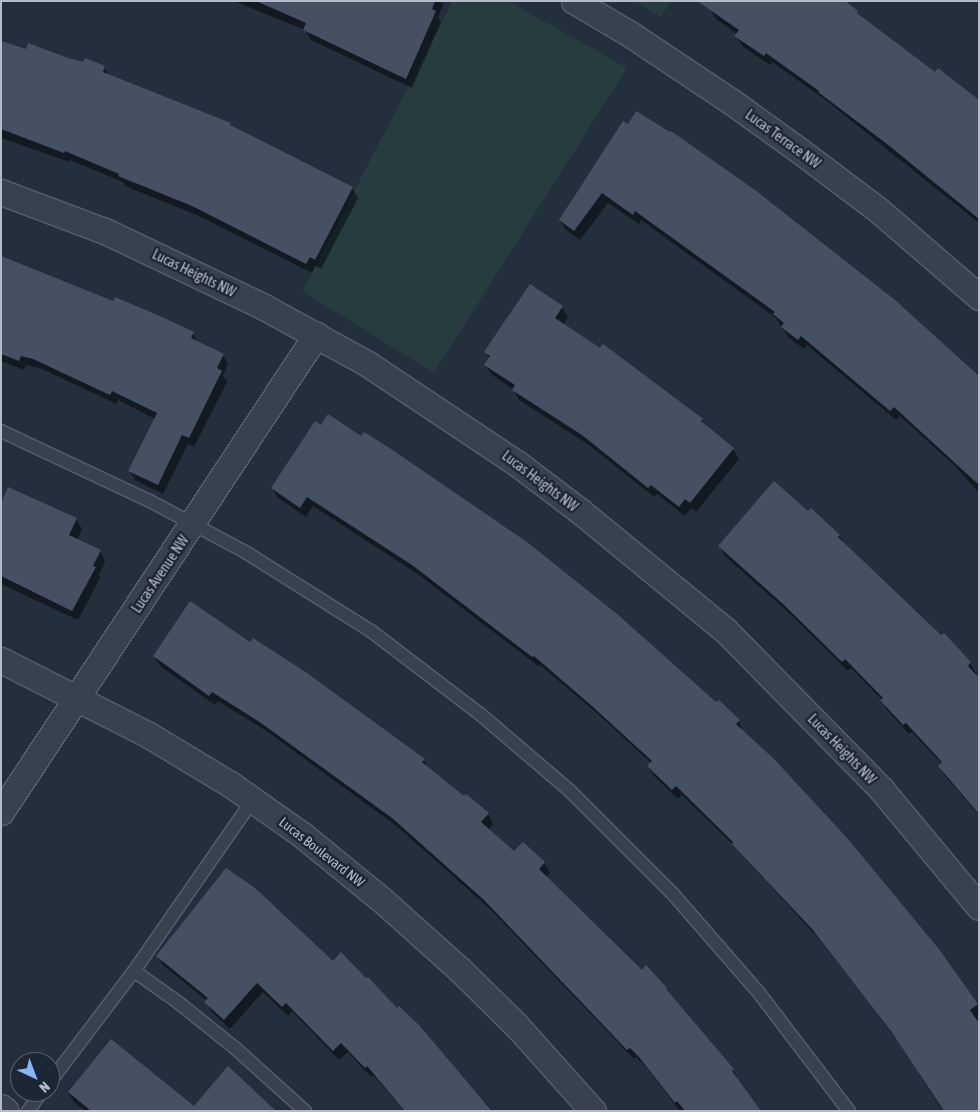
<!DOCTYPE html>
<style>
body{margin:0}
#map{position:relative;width:980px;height:1112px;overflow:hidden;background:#242f3e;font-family:"Asap Condensed",sans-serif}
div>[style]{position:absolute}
.green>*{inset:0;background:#263c3f}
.shadow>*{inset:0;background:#0007}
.building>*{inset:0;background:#455162}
.roads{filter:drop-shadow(1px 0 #565f6c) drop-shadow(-1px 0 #565f6c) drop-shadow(0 1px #565f6c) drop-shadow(0 -1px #565f6c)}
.lane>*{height:12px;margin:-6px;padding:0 6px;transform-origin:6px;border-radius:6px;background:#38414e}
.street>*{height:25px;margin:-12.5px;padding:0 12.5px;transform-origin:12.5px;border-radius:12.5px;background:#38414e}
span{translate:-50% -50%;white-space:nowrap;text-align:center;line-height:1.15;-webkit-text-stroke:5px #1d2633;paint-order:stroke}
.street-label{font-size:14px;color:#b4bcc9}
.frame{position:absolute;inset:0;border:2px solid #b4bcc9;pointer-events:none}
.north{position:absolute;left:10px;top:1052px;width:50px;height:50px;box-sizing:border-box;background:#1d2633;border:1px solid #59626f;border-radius:50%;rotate:137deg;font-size:14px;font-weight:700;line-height:20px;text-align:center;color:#b4bcc9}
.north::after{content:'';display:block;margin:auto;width:18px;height:22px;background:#8ab4f8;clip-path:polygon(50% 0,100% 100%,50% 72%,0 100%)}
</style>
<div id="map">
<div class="green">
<i style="clip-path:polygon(453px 1px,508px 1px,627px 68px,434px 373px,302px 291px)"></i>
<i style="clip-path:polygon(634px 1px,671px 1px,661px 17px)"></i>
</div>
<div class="shadow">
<i style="clip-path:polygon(234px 1px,441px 1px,443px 5px,438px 17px,441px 22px,412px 88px,311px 40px,305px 30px)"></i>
<i style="clip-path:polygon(710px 9px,857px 12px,860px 17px,935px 74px,979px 102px,979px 223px,823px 98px,772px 62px,770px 65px,742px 46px,736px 36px,737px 34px,716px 19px)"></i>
<i style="clip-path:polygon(1px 43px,27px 51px,104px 67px,109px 75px,230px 124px,232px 127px,352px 188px,358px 198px,321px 269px,315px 266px,312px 273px,199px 216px,125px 186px,123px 182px,70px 160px,70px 162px,1px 138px)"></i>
<i style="clip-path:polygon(624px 123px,979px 378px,979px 493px,956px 467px,900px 416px,896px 420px,807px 345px,804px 349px,788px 337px,776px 318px,641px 220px,639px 224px,608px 203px,580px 240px,566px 230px,560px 220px)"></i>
<i style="clip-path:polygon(1px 258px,193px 333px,198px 343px,223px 355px,228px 364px,223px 375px,227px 382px,194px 447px,188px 444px,163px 494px,135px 480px,130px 471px,155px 419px,118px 400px,116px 404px,40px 368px,26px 365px,24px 370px,1px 361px)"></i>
<i style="clip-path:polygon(530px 286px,562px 307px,568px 317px,563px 325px,702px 420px,706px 426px,733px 449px,739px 459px,696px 512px,691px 508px,685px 516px,657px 494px,654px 497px,589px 445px,519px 400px,514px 390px,491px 374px,485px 365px,489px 358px,486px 352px)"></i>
<i style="clip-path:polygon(321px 427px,361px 437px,364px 434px,464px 499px,559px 568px,716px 704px,739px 721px,743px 732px,937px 949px,979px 1007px,979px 1111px,943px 1111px,921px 1077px,916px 1066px,873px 1007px,819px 939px,735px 847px,682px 795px,678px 799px,654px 776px,648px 766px,651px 763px,600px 716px,540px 665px,538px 666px,419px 575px,313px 506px,306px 517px,278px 498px,272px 488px)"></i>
<i style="clip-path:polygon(1px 506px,76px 519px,82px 529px,77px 540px,100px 551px,105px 561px,99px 575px,100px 578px,78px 620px,1px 584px)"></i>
<i style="clip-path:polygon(808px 513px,839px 535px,845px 545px,970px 663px,976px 673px,974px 675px,979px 680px,979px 815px,945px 776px,940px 766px,942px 764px,912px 732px,909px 734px,887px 710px,882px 700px,851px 668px,848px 671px,790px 614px,725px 556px,720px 546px)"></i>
<i style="clip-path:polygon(154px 656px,424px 760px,429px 770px,488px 814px,493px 824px,489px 830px,515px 853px,544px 863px,550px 873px,546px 877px,733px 1070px,738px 1080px,760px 1111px,680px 1111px,646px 1067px,636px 1057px,634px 1059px,491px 910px,399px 828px,268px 732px,218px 701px,215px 705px,160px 666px)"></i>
<i style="clip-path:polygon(158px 956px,333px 962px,418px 1026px,493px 1111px,405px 1111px,373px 1075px,371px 1077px,348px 1052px,339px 1060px,292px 1011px,288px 1016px,263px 992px,230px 1029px,211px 1011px,207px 1001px,163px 965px)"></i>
<i style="clip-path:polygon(111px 1041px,194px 1107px,276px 1111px,85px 1111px,74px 1102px,68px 1093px)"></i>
</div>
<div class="building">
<i style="clip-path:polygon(256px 1px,435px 1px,432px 9px,436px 11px,406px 79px,303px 30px,306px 23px)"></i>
<i style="clip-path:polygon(697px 1px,845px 1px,858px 11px,857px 13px,935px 72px,938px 68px,979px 100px,979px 219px,887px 144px,818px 92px,819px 91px,766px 53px,764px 56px,734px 36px,739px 30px)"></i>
<i style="clip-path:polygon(1px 41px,26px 49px,28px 43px,68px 58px,83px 62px,85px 58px,105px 66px,103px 72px,231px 123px,230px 125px,353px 187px,315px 260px,310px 257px,306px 264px,192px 206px,118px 176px,119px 174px,65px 151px,64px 153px,1px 129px)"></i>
<i style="clip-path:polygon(636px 111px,670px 132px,671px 131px,755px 190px,895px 300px,979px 376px,979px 485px,894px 407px,890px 411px,801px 336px,798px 340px,781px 327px,784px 323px,773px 314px,775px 312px,635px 211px,633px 215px,602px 193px,574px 231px,559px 220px,623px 121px,628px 124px)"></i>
<i style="clip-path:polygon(1px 256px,113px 301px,115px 297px,162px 317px,194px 332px,191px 338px,224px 354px,217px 368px,222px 371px,214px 387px,189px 438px,182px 435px,158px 485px,128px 471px,157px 413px,112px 391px,110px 395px,33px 359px,21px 356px,19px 361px,1px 354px)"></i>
<i style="clip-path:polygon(530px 284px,563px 306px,555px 318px,600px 348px,603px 344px,703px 419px,701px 421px,734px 448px,690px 503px,685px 499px,679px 507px,651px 485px,648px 488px,582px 435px,512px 390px,515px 385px,484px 365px,490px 356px,484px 352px)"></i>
<i style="clip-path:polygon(328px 414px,361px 436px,364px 432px,391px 449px,527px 542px,617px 614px,716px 702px,719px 700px,740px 720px,736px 724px,774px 759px,848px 839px,938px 948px,978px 1004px,970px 1010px,979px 1023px,979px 1111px,944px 1111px,891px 1031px,812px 929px,732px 844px,733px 842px,676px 786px,672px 790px,647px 766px,652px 761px,593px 707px,534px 656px,532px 657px,412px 565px,307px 497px,300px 508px,271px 488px,315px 421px,321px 425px)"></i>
<i style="clip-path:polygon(774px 481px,808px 511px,811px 508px,840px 535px,838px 537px,941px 635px,944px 633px,971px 662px,968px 666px,979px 678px,979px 814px,938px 766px,942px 762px,906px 723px,903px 725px,880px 700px,883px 698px,845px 659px,842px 662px,783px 604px,718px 546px)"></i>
<i style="clip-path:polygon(8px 487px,77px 518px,69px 535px,101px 550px,93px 566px,96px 567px,72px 611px,1px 576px,1px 503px)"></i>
<i style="clip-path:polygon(190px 601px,250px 642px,253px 638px,307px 673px,425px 759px,422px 762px,464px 796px,466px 794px,489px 813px,481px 822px,514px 851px,523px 842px,545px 862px,539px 869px,642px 970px,646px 965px,667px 988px,666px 989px,734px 1069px,732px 1071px,761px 1111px,685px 1111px,677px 1101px,675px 1103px,639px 1057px,630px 1048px,627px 1050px,484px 900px,392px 818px,261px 723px,212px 692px,209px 696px,153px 656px)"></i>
<i style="clip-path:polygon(226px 868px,255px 888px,333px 961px,341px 952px,366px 978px,368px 977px,397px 1008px,399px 1006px,419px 1025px,492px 1111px,405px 1111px,367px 1066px,365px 1068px,341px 1043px,333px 1051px,286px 1003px,282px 1007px,257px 983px,224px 1020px,204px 1002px,208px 998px,156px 956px)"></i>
<i style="clip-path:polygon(111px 1039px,194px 1106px,228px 1066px,276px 1111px,91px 1111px,68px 1092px)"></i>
</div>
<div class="roads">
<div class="lane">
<i style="left:1px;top:431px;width:165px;rotate:25.2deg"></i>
<i style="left:150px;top:501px;width:110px;rotate:28.2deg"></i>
<i style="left:247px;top:553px;width:146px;rotate:32.2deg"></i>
<i style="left:371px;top:631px;width:137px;rotate:37.3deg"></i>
<i style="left:480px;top:714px;width:117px;rotate:40.5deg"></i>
<i style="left:569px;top:790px;width:147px;rotate:45deg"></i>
<i style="left:673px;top:894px;width:131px;rotate:49deg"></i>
<i style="left:759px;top:993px;width:148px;rotate:52.7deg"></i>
<i style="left:134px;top:971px;width:55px;rotate:35.4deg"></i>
<i style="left:179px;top:1003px;width:72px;rotate:38.8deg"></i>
<i style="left:235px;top:1048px;width:94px;rotate:42deg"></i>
<i style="left:50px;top:1082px;width:139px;rotate:-52.9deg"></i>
<i style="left:134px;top:971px;width:208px;rotate:-55.2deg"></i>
<i style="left:28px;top:1111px;width:24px;rotate:-54deg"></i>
</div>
<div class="street">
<i style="left:574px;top:1px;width:65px;rotate:30.5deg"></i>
<i style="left:630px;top:34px;width:123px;rotate:33.7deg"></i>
<i style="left:732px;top:102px;width:84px;rotate:35.8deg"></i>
<i style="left:800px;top:151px;width:96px;rotate:37deg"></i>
<i style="left:877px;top:209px;width:135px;rotate:40.8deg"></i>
<i style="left:1px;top:192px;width:111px;rotate:20.6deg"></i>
<i style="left:105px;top:231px;width:176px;rotate:25.5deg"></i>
<i style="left:264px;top:307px;width:119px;rotate:28.7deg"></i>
<i style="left:368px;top:364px;width:180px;rotate:33.7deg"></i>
<i style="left:518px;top:464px;width:78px;rotate:37.2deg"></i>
<i style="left:580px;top:511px;width:188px;rotate:39.4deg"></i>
<i style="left:725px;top:630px;width:223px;rotate:45.5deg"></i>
<i style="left:881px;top:789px;width:153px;rotate:50.3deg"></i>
<i style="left:1px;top:660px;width:164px;rotate:26.9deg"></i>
<i style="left:147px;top:734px;width:97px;rotate:31.1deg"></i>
<i style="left:230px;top:784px;width:87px;rotate:35.2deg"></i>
<i style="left:301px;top:834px;width:104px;rotate:39.2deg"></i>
<i style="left:382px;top:900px;width:103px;rotate:41.9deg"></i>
<i style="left:459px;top:969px;width:81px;rotate:44.5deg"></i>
<i style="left:517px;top:1026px;width:114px;rotate:48.2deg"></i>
<i style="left:1px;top:812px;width:572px;rotate:-56.56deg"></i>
<i style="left:1px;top:1107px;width:6px;rotate:39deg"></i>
</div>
</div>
<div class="street-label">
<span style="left:783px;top:139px;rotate:36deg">Lucas Terrace NW</span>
<span style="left:194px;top:273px;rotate:26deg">Lucas Heights NW</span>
<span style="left:540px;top:481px;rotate:37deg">Lucas Heights NW</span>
<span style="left:160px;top:574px;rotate:-56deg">Lucas Avenue NW</span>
<span style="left:842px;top:749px;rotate:46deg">Lucas Heights NW</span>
<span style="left:322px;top:852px;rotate:38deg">Lucas Boulevard NW</span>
</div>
<div class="frame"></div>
<div class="north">N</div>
</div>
